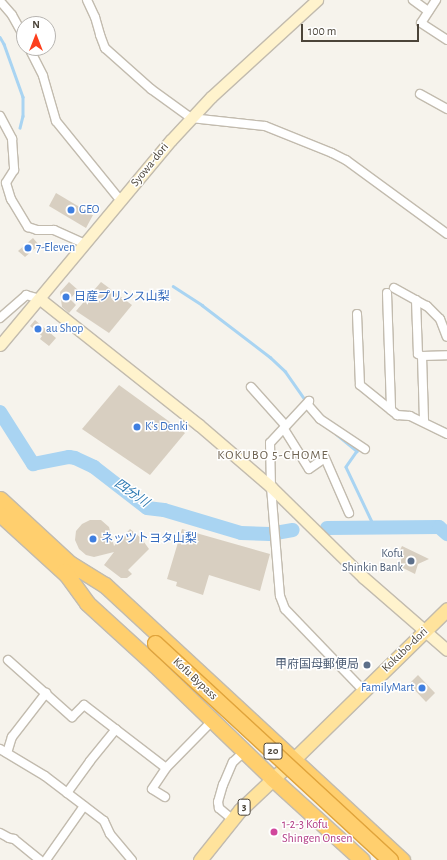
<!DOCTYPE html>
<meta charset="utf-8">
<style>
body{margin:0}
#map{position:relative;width:447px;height:860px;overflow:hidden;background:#f6f3ec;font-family:"Alegreya Sans","Noto Sans JP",sans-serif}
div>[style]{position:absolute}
.stream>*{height:2.5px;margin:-1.25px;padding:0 1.25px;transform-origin:1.25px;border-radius:1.25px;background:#a9d4f2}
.river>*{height:14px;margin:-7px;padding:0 7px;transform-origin:7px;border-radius:7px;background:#a9d4f2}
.building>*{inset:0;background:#d8cfc1}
.roads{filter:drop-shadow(1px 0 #c2bbae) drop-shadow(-1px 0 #c2bbae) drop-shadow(0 1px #c2bbae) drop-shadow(0 -1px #c2bbae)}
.street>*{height:8px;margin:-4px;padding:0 4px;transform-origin:4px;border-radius:4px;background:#fff}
.secondary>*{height:11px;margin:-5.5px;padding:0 5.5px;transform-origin:5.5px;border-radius:5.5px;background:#fff3cd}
.primary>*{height:13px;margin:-6.5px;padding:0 6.5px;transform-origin:6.5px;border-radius:6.5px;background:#ffe39c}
.highway>*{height:15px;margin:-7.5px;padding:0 7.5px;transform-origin:7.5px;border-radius:7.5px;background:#ffcf6e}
.bridges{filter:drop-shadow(1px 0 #e0a43c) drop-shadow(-1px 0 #e0a43c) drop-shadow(0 1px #e0a43c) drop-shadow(0 -1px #e0a43c)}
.highway-bridge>*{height:15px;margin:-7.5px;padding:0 7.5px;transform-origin:7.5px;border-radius:7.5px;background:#ffcf6e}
.dots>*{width:11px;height:11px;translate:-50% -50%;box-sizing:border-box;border:2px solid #fff;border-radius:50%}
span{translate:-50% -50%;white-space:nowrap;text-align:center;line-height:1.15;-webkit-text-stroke:3px #fff;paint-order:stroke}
.shield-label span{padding:1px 3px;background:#fff;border:1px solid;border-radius:3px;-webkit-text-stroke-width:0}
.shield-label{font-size:11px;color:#4b4439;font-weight:700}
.street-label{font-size:12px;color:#4b4439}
.shop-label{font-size:12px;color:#366cbe}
.left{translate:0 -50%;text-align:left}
.right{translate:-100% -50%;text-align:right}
.service-label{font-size:12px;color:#4e5e75}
.hotel-label{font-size:12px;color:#b23c85}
.neighbourhood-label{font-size:13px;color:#6e6250;letter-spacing:1px}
.water-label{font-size:13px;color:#2e7ab2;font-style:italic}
.north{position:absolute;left:16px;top:16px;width:40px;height:40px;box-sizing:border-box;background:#fff;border:1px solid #b7b4b0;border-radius:50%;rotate:0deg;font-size:11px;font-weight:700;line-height:16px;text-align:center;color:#4b4439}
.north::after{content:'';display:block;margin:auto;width:14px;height:18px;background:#fc3f1d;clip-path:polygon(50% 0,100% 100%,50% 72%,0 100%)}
.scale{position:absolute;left:301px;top:24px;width:118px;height:18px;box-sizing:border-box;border:2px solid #4b4439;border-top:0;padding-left:5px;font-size:12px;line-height:14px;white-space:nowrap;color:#4b4439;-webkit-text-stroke:3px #fff;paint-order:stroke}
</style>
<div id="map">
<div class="stream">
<i style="left:0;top:37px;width:8px;rotate:60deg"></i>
<i style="left:4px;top:44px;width:56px;rotate:70.3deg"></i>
<i style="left:23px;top:97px;width:19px;rotate:90deg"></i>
<i style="left:23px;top:116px;width:12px;rotate:104deg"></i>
<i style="left:173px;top:286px;width:35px;rotate:33deg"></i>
<i style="left:202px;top:305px;width:86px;rotate:37.4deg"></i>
<i style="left:270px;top:357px;width:21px;rotate:43deg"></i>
<i style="left:285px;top:371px;width:37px;rotate:55deg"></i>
<i style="left:336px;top:434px;width:27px;rotate:39deg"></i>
<i style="left:357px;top:451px;width:19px;rotate:125deg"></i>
<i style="left:346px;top:467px;width:68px;rotate:64.6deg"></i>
</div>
<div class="river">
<i style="left:0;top:412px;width:62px;rotate:57.6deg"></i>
<i style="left:33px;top:464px;width:37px;rotate:-11deg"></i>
<i style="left:69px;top:457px;width:6px;rotate:9deg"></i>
<i style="left:75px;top:458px;width:21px;rotate:25deg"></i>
<i style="left:94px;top:467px;width:67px;rotate:37.7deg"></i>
<i style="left:147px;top:508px;width:17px;rotate:7deg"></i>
<i style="left:164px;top:510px;width:80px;rotate:16.6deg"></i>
<i style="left:241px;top:533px;width:29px;rotate:2deg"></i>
<i style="left:270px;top:534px;width:23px;rotate:-10deg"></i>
<i style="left:327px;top:528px;width:112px;rotate:-0.5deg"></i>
<i style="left:439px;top:527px;width:11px;rotate:41deg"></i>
</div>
<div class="building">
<i style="clip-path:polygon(56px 193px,93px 215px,86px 228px,49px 206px)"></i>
<i style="clip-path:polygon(33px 238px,39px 245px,25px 257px,18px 251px)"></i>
<i style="clip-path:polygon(69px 282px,78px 290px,70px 299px,76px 305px,69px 313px,62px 307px,60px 292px)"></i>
<i style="clip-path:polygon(101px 282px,132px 305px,109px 333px,76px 311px)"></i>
<i style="clip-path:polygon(35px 320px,56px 338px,49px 346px,40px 339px,42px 336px,30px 326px)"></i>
<i style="clip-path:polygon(119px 385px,185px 433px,150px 475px,82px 429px)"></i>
<i style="clip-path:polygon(90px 520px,101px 520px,109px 527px,114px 546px,130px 529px,141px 538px,149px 549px,128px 570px,132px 574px,127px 578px,121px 578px,104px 565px,114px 552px,94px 557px,86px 555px,79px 549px,75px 540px,76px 531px,82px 524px)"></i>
<i style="clip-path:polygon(182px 529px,270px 554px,260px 591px,209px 575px,203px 595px,176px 586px,177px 582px,167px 579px)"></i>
<i style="clip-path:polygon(402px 546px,429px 559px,418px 564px,415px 574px,399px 566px,403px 554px,399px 552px)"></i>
<i style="clip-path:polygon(418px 675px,435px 693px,426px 702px,409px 684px)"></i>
</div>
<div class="roads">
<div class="street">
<i style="left:87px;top:0;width:19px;rotate:65deg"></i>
<i style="left:95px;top:17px;width:19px;rotate:74deg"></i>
<i style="left:100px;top:35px;width:14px;rotate:69deg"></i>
<i style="left:105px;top:48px;width:62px;rotate:41.7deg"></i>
<i style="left:151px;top:89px;width:49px;rotate:35.9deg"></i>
<i style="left:191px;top:118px;width:74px;rotate:6.2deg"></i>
<i style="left:265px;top:126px;width:72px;rotate:21.9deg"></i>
<i style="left:332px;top:153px;width:16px;rotate:27deg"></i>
<i style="left:346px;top:160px;width:125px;rotate:36.2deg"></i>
<i style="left:413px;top:0;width:19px;rotate:36deg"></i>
<i style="left:436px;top:0;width:27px;rotate:123deg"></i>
<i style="left:421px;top:23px;width:31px;rotate:33deg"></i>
<i style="left:0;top:1px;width:18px;rotate:49deg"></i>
<i style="left:12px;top:15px;width:25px;rotate:61deg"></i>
<i style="left:29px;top:48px;width:31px;rotate:63deg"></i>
<i style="left:43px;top:76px;width:47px;rotate:73.9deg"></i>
<i style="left:56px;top:121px;width:103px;rotate:50.9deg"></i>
<i style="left:420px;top:94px;width:31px;rotate:29deg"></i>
<i style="left:0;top:116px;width:26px;rotate:62deg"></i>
<i style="left:12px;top:139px;width:31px;rotate:86deg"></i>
<i style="left:14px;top:170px;width:15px;rotate:122deg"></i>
<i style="left:6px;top:183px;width:17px;rotate:73deg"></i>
<i style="left:11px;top:199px;width:33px;rotate:59deg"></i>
<i style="left:28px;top:227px;width:9px;rotate:18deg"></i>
<i style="left:37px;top:230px;width:17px"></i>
<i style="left:54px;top:230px;width:34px;rotate:24deg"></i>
<i style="left:394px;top:288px;width:38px;rotate:29deg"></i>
<i style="left:427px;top:306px;width:18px;rotate:45deg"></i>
<i style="left:440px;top:319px;width:19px;rotate:69deg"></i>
<i style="left:387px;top:293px;width:117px;rotate:88deg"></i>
<i style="left:416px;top:300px;width:54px;rotate:87.9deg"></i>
<i style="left:418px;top:354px;width:4px;rotate:27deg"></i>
<i style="left:422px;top:356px;width:65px;rotate:88.2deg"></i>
<i style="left:357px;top:314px;width:71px;rotate:87.6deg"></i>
<i style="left:360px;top:385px;width:48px;rotate:39deg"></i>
<i style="left:397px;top:415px;width:13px;rotate:4deg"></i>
<i style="left:410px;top:416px;width:41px;rotate:25.9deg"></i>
<i style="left:0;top:318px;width:35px;rotate:-41deg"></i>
<i style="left:26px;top:295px;width:15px;rotate:16deg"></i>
<i style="left:422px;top:356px;width:25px;rotate:-2deg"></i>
<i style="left:251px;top:387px;width:51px;rotate:48.2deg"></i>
<i style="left:309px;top:401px;width:57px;rotate:132.9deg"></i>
<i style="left:270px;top:443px;width:44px;rotate:88.7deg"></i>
<i style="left:271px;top:487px;width:109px;rotate:85.3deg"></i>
<i style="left:280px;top:596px;width:14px;rotate:69deg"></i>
<i style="left:285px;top:609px;width:114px;rotate:46.1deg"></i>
<i style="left:309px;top:401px;width:4px;rotate:104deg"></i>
<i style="left:308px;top:405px;width:18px;rotate:49deg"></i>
<i style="left:320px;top:419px;width:54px;rotate:33.7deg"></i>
<i style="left:284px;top:429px;width:47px;rotate:58deg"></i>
<i style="left:309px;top:469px;width:19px;rotate:-35deg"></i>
<i style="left:325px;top:458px;width:60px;rotate:66.4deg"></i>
<i style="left:8px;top:660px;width:86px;rotate:41.7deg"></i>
<i style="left:72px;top:717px;width:17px;rotate:-45deg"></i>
<i style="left:84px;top:705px;width:103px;rotate:37.5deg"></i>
<i style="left:0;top:749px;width:52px;rotate:31deg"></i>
<i style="left:45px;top:776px;width:74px;rotate:37.3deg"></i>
<i style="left:104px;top:821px;width:14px;rotate:65deg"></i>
<i style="left:110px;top:834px;width:34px;rotate:50deg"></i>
<i style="left:7px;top:753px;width:17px;rotate:-73deg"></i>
<i style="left:12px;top:737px;width:56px;rotate:-52.3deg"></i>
<i style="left:67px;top:793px;width:39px;rotate:-54deg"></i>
<i style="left:90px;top:761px;width:41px;rotate:-50.9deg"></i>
<i style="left:165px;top:797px;width:15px;rotate:-148deg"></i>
<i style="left:152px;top:789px;width:25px;rotate:-56deg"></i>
<i style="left:166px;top:768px;width:66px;rotate:-45.6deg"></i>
<i style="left:232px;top:819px;width:17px;rotate:-140deg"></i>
<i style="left:219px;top:808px;width:6px;rotate:-99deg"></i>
<i style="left:218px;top:802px;width:18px;rotate:-74deg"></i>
<i style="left:223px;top:785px;width:25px;rotate:-67deg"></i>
<i style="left:233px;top:762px;width:16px;rotate:-43deg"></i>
<i style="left:0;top:833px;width:10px;rotate:29deg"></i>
<i style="left:9px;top:838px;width:5px;rotate:11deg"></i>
<i style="left:14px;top:839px;width:33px;rotate:39deg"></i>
<i style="left:46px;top:860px;width:66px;rotate:-54.9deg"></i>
</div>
<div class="secondary">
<i style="left:40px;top:299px;width:203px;rotate:38.4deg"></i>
<i style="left:199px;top:425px;width:95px;rotate:40.7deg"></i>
<i style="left:271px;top:487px;width:129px;rotate:44.4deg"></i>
<i style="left:363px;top:577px;width:111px;rotate:41deg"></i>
<i style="left:0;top:345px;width:267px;rotate:-50.2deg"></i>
<i style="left:171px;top:140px;width:59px;rotate:-47.1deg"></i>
<i style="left:211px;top:97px;width:144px;rotate:-42.5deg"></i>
</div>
<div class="primary">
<i style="left:200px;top:860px;width:64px;rotate:-51.3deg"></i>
<i style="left:240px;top:810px;width:74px;rotate:-43.4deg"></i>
<i style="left:294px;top:759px;width:214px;rotate:-44.4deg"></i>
</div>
<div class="highway">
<i style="left:0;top:499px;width:105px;rotate:42.7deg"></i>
<i style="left:0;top:514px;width:95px;rotate:42.4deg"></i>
<i style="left:71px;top:564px;width:40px;rotate:32deg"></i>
<i style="left:105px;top:585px;width:405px;rotate:42.8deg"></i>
<i style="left:64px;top:571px;width:39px;rotate:54deg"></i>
<i style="left:87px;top:603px;width:92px;rotate:42.4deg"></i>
<i style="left:155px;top:665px;width:164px;rotate:44deg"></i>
<i style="left:273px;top:779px;width:120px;rotate:42.3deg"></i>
</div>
</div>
<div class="bridges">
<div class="highway-bridge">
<i style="left:155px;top:643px;width:320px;rotate:42.7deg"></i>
</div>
</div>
<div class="dots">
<i style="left:71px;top:210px;background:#3f7fe0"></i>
<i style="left:28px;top:248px;background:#3f7fe0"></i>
<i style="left:66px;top:297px;background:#3f7fe0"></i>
<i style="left:38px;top:329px;background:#3f7fe0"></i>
<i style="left:137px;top:427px;background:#3f7fe0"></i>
<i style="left:93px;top:539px;background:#3f7fe0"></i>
<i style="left:411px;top:561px;background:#5c6f8a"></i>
<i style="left:367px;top:665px;background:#5c6f8a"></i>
<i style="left:422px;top:688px;background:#3f7fe0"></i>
<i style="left:274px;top:832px;background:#d1479c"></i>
</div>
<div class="shield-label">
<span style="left:273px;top:751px">20</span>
<span style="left:244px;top:807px">3</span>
</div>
<div class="street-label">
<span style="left:150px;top:165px;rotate:-51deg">Syowa-dori</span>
<span style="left:405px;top:650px;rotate:-44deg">Kokubo-dori</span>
<span style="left:195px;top:679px;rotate:43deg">Kofu Bypass</span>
</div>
<div class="shop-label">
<span class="left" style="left:79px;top:210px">GEO</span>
<span class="left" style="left:36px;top:248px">7-Eleven</span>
<span class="left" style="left:74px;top:297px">日産プリンス山梨</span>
<span class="left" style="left:46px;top:329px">au Shop</span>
<span class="left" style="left:145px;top:427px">K's Denki</span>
<span class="left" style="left:101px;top:539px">ネッツトヨタ山梨</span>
<span class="right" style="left:414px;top:688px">FamilyMart</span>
</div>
<div class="service-label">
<span class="right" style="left:403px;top:561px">Kofu<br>Shinkin Bank</span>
<span class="right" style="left:359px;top:665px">甲府国母郵便局</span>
</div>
<div class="hotel-label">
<span class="left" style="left:282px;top:832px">1-2-3 Kofu<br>Shingen Onsen</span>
</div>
<div class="neighbourhood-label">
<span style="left:273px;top:456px">KOKUBO 5-CHOME</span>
</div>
<div class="water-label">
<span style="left:131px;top:494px;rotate:35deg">四分川</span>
</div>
<div class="north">N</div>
<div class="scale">100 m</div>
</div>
